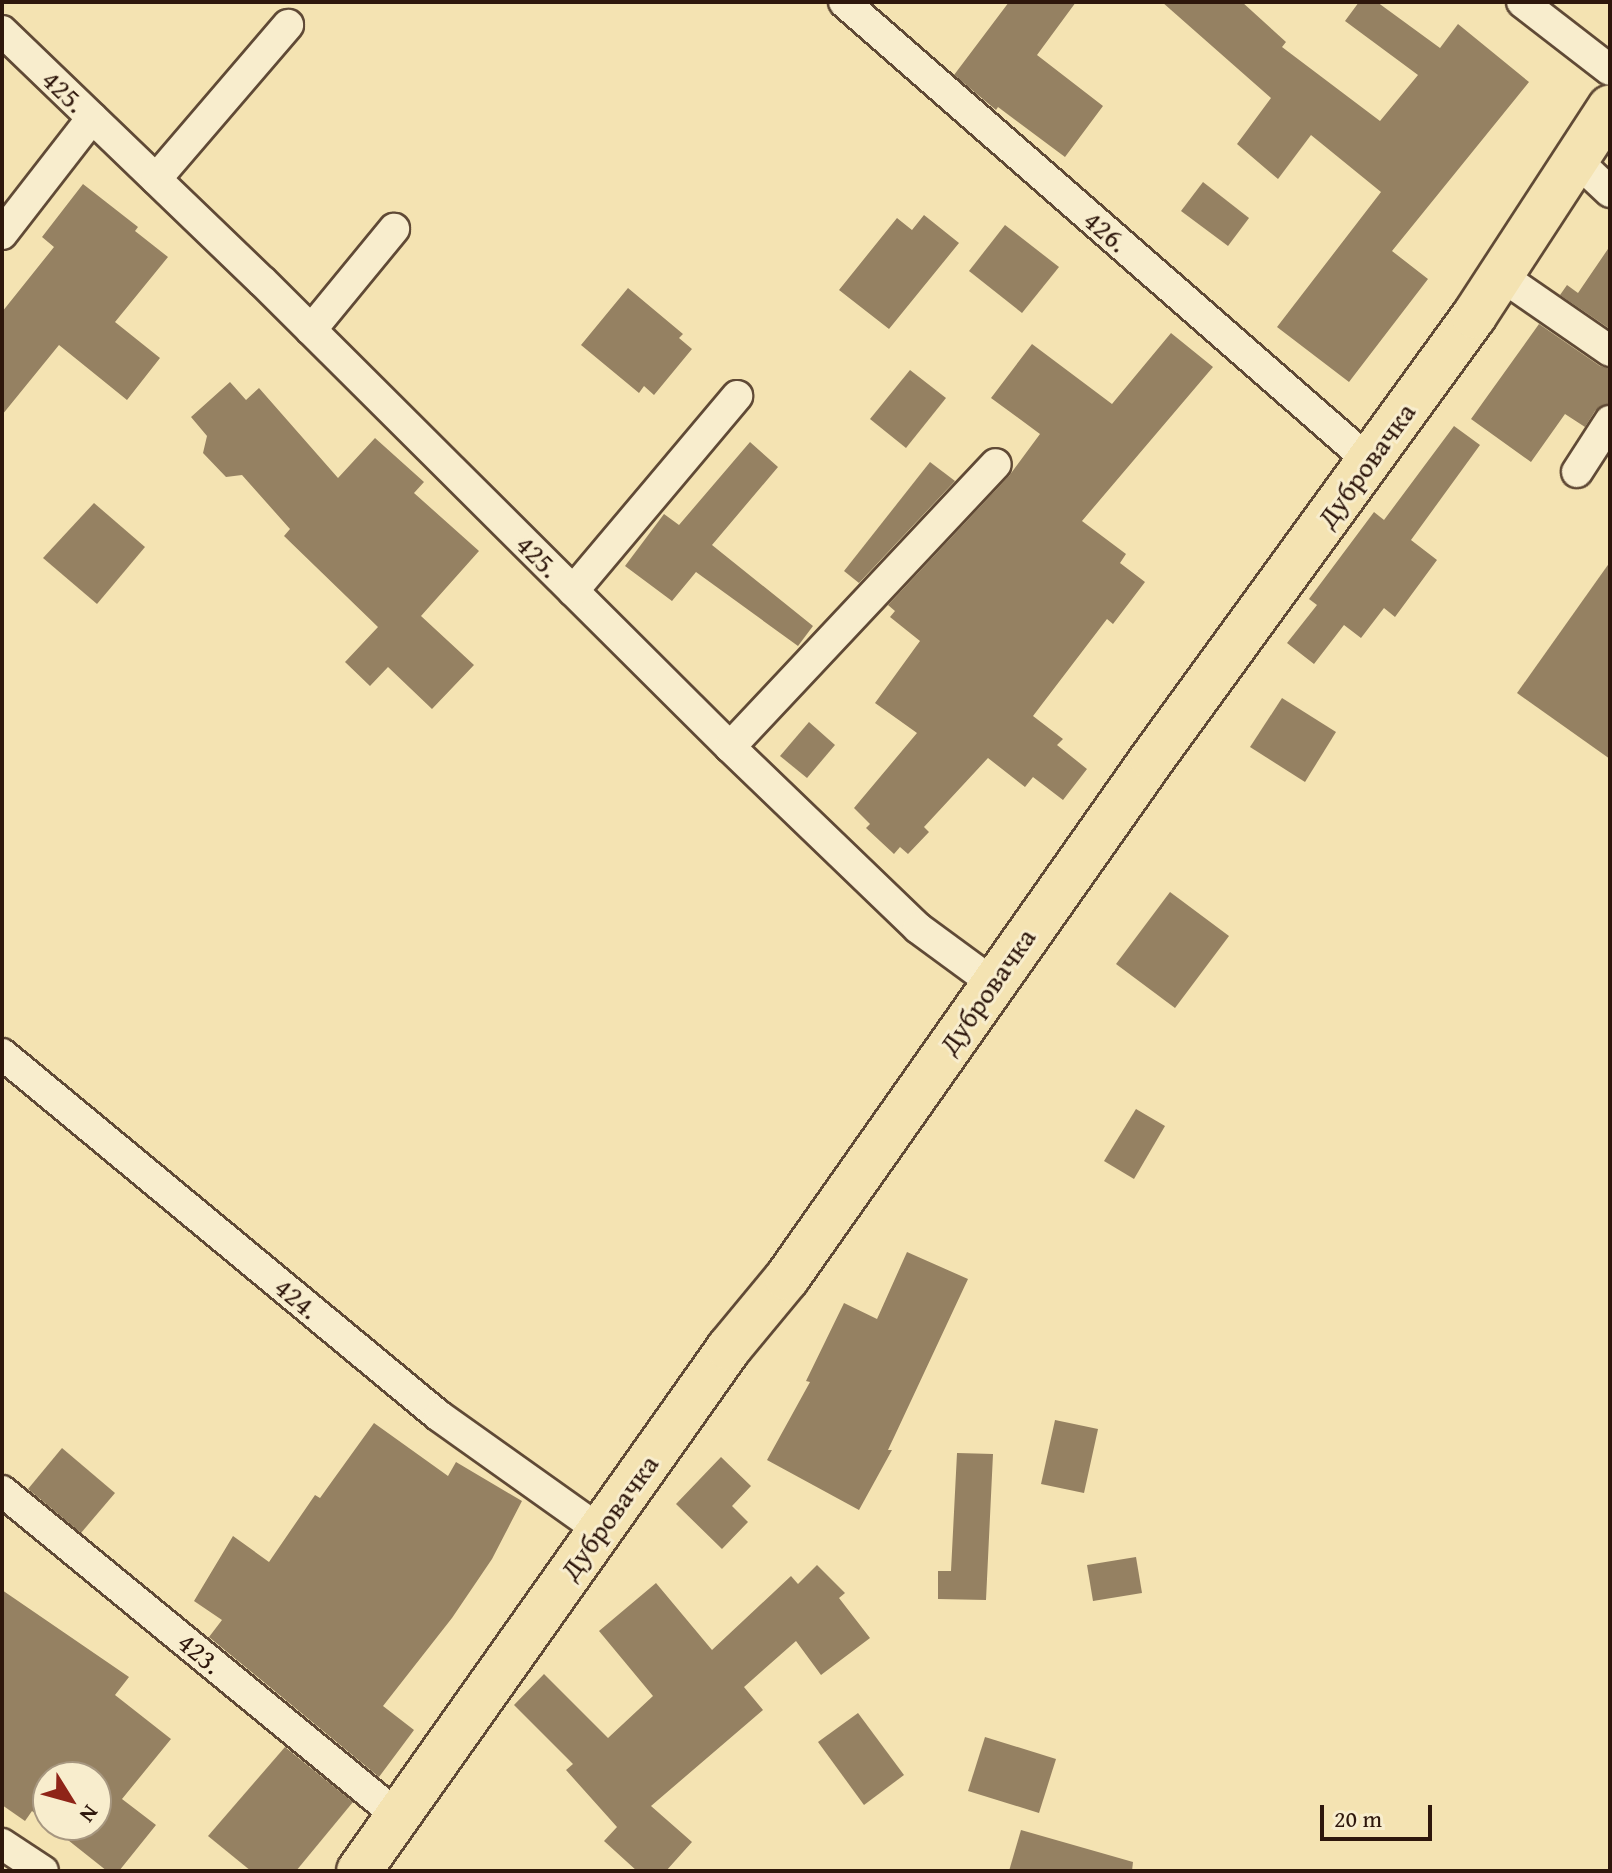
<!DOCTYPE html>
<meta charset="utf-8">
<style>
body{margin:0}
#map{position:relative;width:1612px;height:1873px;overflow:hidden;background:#f4e3b2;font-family:"Gentium Book Plus",serif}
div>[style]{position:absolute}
.building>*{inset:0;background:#958162}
.roads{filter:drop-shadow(2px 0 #604a36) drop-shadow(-2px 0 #604a36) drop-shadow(0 2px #604a36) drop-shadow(0 -2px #604a36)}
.minor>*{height:30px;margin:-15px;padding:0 15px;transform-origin:15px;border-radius:15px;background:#f8edcd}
.primary>*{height:44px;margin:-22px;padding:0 22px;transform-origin:22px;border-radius:22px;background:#f4e3b2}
span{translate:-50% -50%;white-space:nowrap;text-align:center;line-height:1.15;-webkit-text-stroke:6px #f8edcd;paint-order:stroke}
.street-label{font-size:28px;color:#2e170c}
.frame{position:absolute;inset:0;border:4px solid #2e170c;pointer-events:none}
.north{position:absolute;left:32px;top:1761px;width:80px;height:80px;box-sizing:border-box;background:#f8edcd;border:2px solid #a79780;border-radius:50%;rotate:127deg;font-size:22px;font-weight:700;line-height:32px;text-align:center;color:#2e170c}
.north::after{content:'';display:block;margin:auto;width:28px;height:36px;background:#8f2418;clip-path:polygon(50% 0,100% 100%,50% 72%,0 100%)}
.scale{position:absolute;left:1320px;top:1805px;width:112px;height:36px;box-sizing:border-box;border:4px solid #2e170c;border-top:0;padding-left:10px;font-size:24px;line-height:28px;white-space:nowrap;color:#2e170c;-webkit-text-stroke:6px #f8edcd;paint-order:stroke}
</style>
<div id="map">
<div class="building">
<i style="clip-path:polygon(1009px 2px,1076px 2px,1037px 55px,1103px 106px,1065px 157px,998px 107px,996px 110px,954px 75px)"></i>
<i style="clip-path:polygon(1162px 2px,1242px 2px,1286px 42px,1282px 47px,1380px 121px,1418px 75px,1345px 21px,1359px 2px,1377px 2px,1440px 48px,1458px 24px,1529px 82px,1392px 251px,1428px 279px,1349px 382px,1277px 327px,1381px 192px,1311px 135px,1278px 179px,1237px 144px,1271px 98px)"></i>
<i style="clip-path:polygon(1203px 182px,1249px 218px,1228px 246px,1181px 211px)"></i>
<i style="clip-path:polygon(83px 184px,138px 227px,135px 231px,168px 257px,115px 322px,160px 358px,127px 400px,59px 345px,2px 415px,2px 312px,54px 247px,42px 237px)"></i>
<i style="clip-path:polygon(924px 215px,959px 243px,889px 329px,839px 290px,897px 218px,912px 230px)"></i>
<i style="clip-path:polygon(1005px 225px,1059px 267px,1022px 313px,969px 271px)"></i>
<i style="clip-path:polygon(1610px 246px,1610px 329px,1560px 295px,1567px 285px,1578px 293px)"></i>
<i style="clip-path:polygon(628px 288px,683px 334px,679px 338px,692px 349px,654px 395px,644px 386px,639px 393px,581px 345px)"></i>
<i style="clip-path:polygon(1539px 324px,1600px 366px,1610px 369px,1610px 403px,1595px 411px,1585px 427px,1565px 414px,1531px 462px,1471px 419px)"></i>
<i style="clip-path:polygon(1171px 333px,1213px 367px,1082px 521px,1126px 554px,1120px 563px,1145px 582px,1113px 624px,1107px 619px,1033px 716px,1063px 739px,1057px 745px,1087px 769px,1063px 800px,1033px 777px,1025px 787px,988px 758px,924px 827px,929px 832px,908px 854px,900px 847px,894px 854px,866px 828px,870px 824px,854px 808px,917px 733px,875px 703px,920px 641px,890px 617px,895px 611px,888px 605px,1009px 476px,1040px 434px,991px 398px,1032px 344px,1112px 404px)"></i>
<i style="clip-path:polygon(910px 370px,946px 398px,906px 448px,870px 419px)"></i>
<i style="clip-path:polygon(230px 382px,246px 400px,259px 388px,338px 478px,375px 438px,424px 482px,414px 493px,479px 551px,421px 616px,474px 665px,432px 709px,388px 667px,370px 686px,345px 662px,378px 627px,284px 536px,290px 529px,242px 475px,226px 477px,203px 453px,207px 436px,191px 417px)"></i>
<i style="clip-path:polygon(1454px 426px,1480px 445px,1411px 540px,1437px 560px,1395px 617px,1384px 608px,1361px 638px,1344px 625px,1314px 664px,1287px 643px,1317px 605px,1309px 599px,1374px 512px,1384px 520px)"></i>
<i style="clip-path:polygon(750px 442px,778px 467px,712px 545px,813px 626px,798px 646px,696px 572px,672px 601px,625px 566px,664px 514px,679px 525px)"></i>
<i style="clip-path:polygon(930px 462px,955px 481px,859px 583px,844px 571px)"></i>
<i style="clip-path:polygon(94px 503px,145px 547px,97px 604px,43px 558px)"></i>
<i style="clip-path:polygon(1610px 562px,1610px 759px,1517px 693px)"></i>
<i style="clip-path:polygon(1282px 698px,1336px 732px,1305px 782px,1250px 747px)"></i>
<i style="clip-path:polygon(809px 722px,835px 745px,807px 778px,780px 756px)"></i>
<i style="clip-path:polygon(1170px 892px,1229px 936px,1175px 1008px,1116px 964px)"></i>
<i style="clip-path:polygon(1136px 1109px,1165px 1126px,1134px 1179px,1104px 1161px)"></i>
<i style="clip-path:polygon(907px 1252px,968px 1279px,888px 1450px,892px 1450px,859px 1510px,767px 1460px,810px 1382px,806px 1381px,844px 1303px,877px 1319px)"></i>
<i style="clip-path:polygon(1055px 1420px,1098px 1429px,1084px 1493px,1041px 1484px)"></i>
<i style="clip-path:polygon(374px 1423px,448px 1476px,456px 1462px,522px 1501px,492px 1559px,452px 1618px,383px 1706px,414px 1730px,379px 1777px,209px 1637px,222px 1620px,194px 1601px,233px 1536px,269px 1562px,315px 1495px,320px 1498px)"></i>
<i style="clip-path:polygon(62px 1448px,115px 1493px,81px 1533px,28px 1489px)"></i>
<i style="clip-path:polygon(957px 1453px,993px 1454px,986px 1600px,938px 1599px,938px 1571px,951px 1571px)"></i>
<i style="clip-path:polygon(721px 1457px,751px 1486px,732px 1506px,748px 1522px,722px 1549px,676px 1504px)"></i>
<i style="clip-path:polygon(1136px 1557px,1142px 1593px,1093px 1601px,1087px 1565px)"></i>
<i style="clip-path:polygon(817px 1565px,845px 1593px,839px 1598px,870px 1638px,821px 1675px,796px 1641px,744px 1687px,763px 1710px,651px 1806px,692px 1842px,666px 1871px,637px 1871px,604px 1841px,617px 1827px,566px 1770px,573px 1764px,514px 1705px,544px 1674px,608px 1738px,653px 1696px,599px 1631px,656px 1583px,712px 1650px,791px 1576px,798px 1584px)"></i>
<i style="clip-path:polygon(2px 1590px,129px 1677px,115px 1695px,171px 1739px,122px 1799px,156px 1825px,119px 1871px,107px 1871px,49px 1825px,96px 1825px,96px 1777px,48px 1777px,48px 1824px,32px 1811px,25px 1821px,2px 1805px)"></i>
<i style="clip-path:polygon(858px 1713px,904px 1775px,864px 1805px,818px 1742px)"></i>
<i style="clip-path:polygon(985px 1737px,1056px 1759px,1039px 1813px,968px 1791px)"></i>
<i style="clip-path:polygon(285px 1747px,353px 1802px,296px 1871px,251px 1871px,208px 1836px)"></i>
<i style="clip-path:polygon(1021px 1830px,1133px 1862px,1132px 1871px,1009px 1871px)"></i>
</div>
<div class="roads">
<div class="minor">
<i style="left:844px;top:2px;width:697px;rotate:41.16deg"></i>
<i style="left:1522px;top:2px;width:111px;rotate:37.7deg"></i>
<i style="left:2px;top:31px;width:361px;rotate:43.9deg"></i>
<i style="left:262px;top:281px;width:660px;rotate:44.88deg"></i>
<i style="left:730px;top:747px;width:261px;rotate:43.9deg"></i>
<i style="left:918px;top:928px;width:93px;rotate:36.3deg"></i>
<i style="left:1575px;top:159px;width:48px;rotate:43.3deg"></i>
<i style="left:156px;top:179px;width:203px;rotate:-49.4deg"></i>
<i style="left:2px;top:234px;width:147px;rotate:-52.2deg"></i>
<i style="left:1500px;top:275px;width:134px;rotate:34.6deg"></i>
<i style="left:311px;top:330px;width:131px;rotate:-50.6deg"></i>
<i style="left:1577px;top:472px;width:61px;rotate:-57.1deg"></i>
<i style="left:573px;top:591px;width:255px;rotate:-49.9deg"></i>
<i style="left:730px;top:747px;width:388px;rotate:-46.8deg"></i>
<i style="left:2px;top:1054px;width:567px;rotate:39.64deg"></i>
<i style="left:439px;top:1416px;width:199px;rotate:35.4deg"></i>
<i style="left:2px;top:1491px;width:512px;rotate:39.38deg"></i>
<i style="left:2px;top:1844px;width:49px;rotate:33.4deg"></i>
</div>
<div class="primary">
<i style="left:359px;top:1871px;width:641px;rotate:-54.72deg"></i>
<i style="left:729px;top:1348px;width:91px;rotate:-50.4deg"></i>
<i style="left:787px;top:1278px;width:634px;rotate:-54.88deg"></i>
<i style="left:1152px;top:759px;width:548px;rotate:-53.99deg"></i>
<i style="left:1474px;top:316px;width:249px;rotate:-56.9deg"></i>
</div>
</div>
<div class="street-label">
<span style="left:64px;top:91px;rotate:44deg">425.</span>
<span style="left:1106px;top:231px;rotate:41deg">426.</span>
<span style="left:1366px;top:465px;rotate:-54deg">Дубровачка</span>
<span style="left:538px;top:556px;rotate:45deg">425.</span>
<span style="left:987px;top:991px;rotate:-55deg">Дубровачка</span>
<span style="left:297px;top:1298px;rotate:40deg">424.</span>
<span style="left:609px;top:1517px;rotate:-54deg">Дубровачка</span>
<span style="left:200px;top:1653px;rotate:39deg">423.</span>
</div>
<div class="frame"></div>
<div class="north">N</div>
<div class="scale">20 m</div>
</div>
